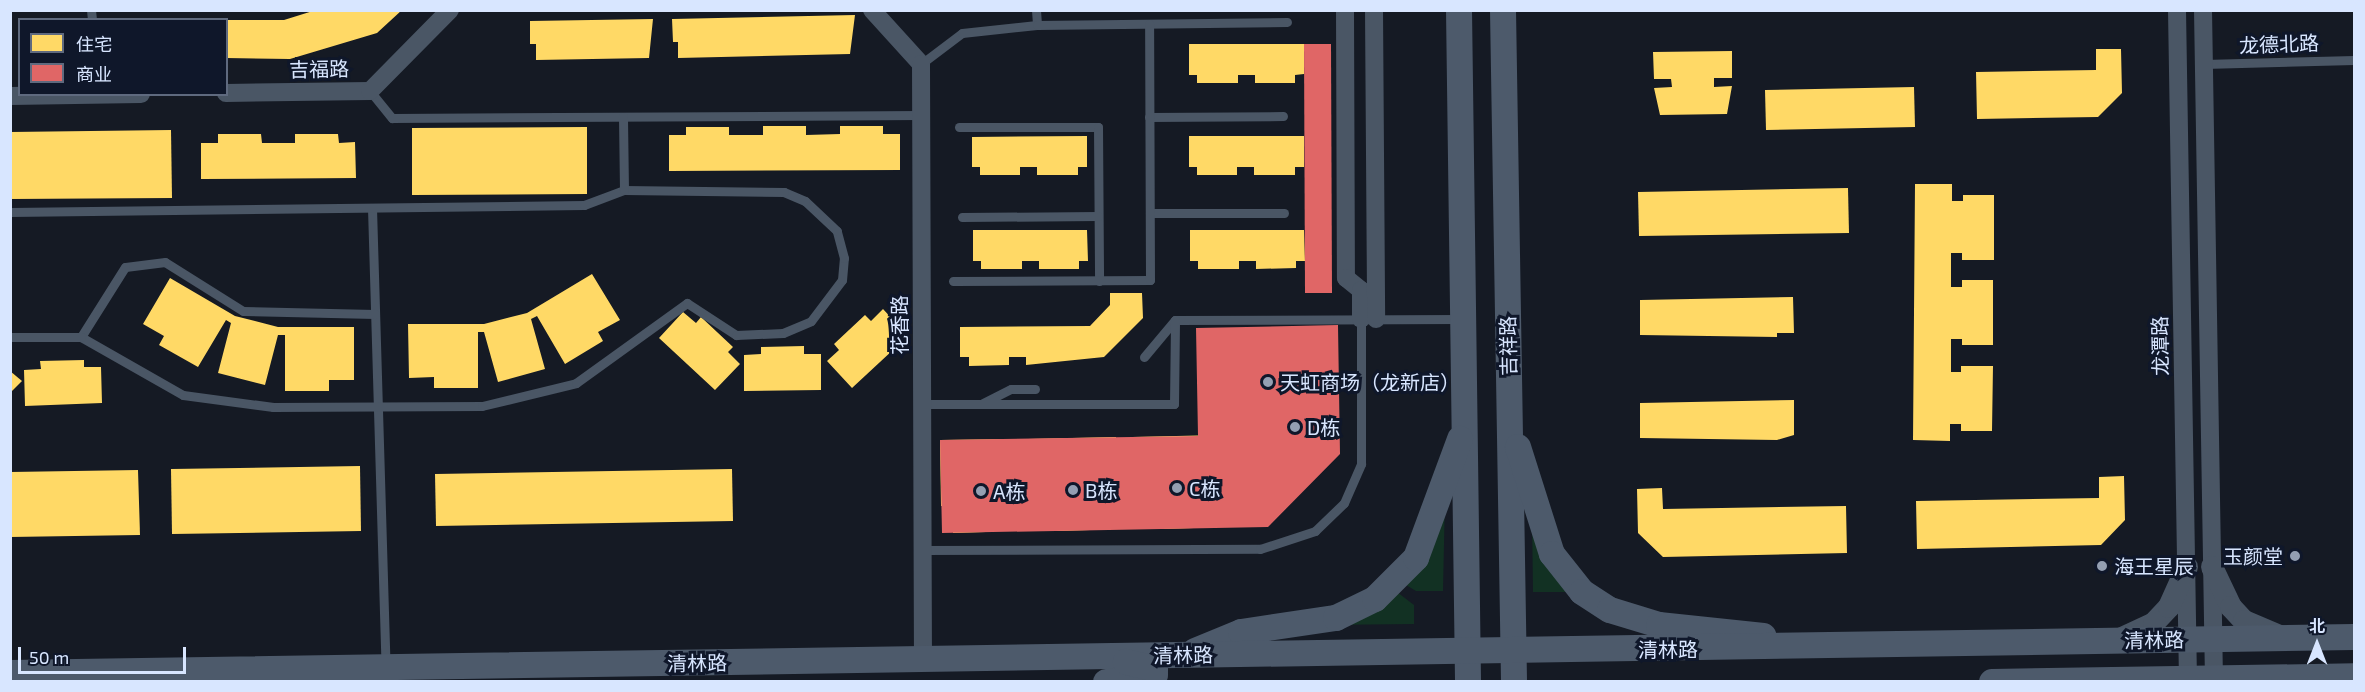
<!DOCTYPE html>
<meta charset="utf-8">
<style>
body{margin:0}
#map{position:relative;width:2365px;height:692px;overflow:hidden;background:#151a24;font-family:"Exo 2","Noto Sans SC",sans-serif}
div>[style]{position:absolute}
.green>*{inset:0;background:#123123}
.homes>*{inset:0;background:#ffd966}
.shops>*{inset:0;background:#e06666}
.service>*{height:9px;margin:-4.5px;padding:0 4.5px;transform-origin:4.5px;border-radius:4.5px;background:#4a5665}
.minor>*{height:18px;margin:-9px;padding:0 9px;transform-origin:9px;border-radius:9px;background:#4a5665}
.tertiary>*{height:22px;margin:-11px;padding:0 11px;transform-origin:11px;border-radius:11px;background:#4a5665}
.secondary>*{height:26px;margin:-13px;padding:0 13px;transform-origin:13px;border-radius:13px;background:#4d5a6b}
.dots>*{width:16px;height:16px;translate:-50% -50%;box-sizing:border-box;border:3px solid #0f172a;border-radius:50%}
span{translate:-50% -50%;white-space:nowrap;text-align:center;line-height:1.15;-webkit-text-stroke:6px #0f172a;paint-order:stroke}
.street-label{font-size:20px;color:#d8e6ff}
.poi-label{font-size:20px;color:#d8e6ff}
.left{translate:0 -50%;text-align:left}
.right{translate:-100% -50%;text-align:right}
.frame{position:absolute;inset:0;border:12px solid #d8e6ff;pointer-events:none}
.legend{position:absolute;left:18px;top:18px;width:210px;height:78px;box-sizing:border-box;background:#0f172a;border:2px solid #5f6a7f;margin:0;padding:8px 10px;list-style:none;font-size:18px;color:#d8e6ff}
.legend li{display:flex;align-items:center;gap:12px;height:30px}
.legend b{width:30px;border:2px solid #5f6a7f}
.north{position:absolute;left:2287px;top:614px;width:60px;height:60px;-webkit-text-stroke:4px #0f172a;paint-order:stroke;rotate:0deg;font-size:16px;font-weight:700;line-height:24px;text-align:center;color:#d8e6ff}
.north::after{content:'';display:block;margin:auto;width:21px;height:27px;background:#d8e6ff;clip-path:polygon(50% 0,100% 100%,50% 72%,0 100%)}
.scale{position:absolute;left:18px;top:647px;width:168px;height:27px;box-sizing:border-box;border:3px solid #d8e6ff;border-top:0;padding-left:8px;font-size:18px;line-height:21px;white-space:nowrap;color:#d8e6ff;-webkit-text-stroke:4px #0f172a;paint-order:stroke}
</style>
<div id="map">
<div class="green">
<i style="clip-path:polygon(1445px 497px,1443px 591px,1416px 591px,1406px 585px)"></i>
<i style="clip-path:polygon(1532px 519px,1569px 592px,1533px 592px)"></i>
<i style="clip-path:polygon(1397px 592px,1414px 605px,1414px 624px,1325px 625px)"></i>
</div>
<div class="homes">
<i style="clip-path:polygon(316px 10px,402px 10px,377px 33px,290px 59px,226px 58px,226px 20px,284px 20px)"></i>
<i style="clip-path:polygon(855px 15px,850px 54px,678px 58px,678px 42px,673px 42px,672px 19px)"></i>
<i style="clip-path:polygon(653px 19px,649px 58px,536px 60px,536px 44px,530px 44px,530px 21px)"></i>
<i style="clip-path:polygon(1189px 44px,1304px 44px,1304px 74px,1295px 75px,1295px 83px,1255px 83px,1255px 75px,1238px 75px,1238px 83px,1197px 83px,1197px 75px,1189px 75px)"></i>
<i style="clip-path:polygon(2096px 49px,2121px 49px,2122px 93px,2098px 117px,1977px 119px,1976px 72px,2096px 70px)"></i>
<i style="clip-path:polygon(1732px 51px,1732px 78px,1714px 78px,1714px 87px,1732px 86px,1727px 114px,1660px 115px,1654px 88px,1672px 87px,1671px 79px,1654px 79px,1653px 52px)"></i>
<i style="clip-path:polygon(1914px 87px,1915px 127px,1766px 130px,1765px 90px)"></i>
<i style="clip-path:polygon(763px 126px,806px 126px,806px 135px,840px 134px,840px 126px,883px 126px,883px 134px,900px 134px,900px 170px,669px 171px,669px 135px,686px 135px,686px 127px,729px 127px,729px 135px,763px 135px)"></i>
<i style="clip-path:polygon(587px 127px,587px 194px,412px 195px,412px 128px)"></i>
<i style="clip-path:polygon(171px 130px,172px 198px,10px 199px,10px 132px)"></i>
<i style="clip-path:polygon(218px 134px,261px 134px,262px 143px,295px 143px,295px 134px,338px 134px,339px 143px,355px 142px,356px 178px,201px 179px,201px 143px,218px 143px)"></i>
<i style="clip-path:polygon(1087px 136px,1087px 167px,1078px 167px,1078px 175px,1037px 175px,1037px 167px,1020px 167px,1020px 175px,980px 175px,980px 167px,972px 167px,972px 137px)"></i>
<i style="clip-path:polygon(1189px 136px,1304px 136px,1304px 167px,1295px 167px,1295px 175px,1254px 175px,1254px 167px,1237px 167px,1237px 175px,1197px 175px,1197px 167px,1189px 167px)"></i>
<i style="clip-path:polygon(1915px 184px,1952px 184px,1952px 201px,1963px 201px,1963px 195px,1994px 195px,1994px 260px,1962px 260px,1962px 253px,1951px 253px,1951px 287px,1962px 287px,1962px 280px,1993px 280px,1993px 345px,1962px 345px,1962px 339px,1951px 339px,1951px 372px,1961px 372px,1961px 366px,1993px 366px,1992px 431px,1961px 431px,1961px 424px,1950px 424px,1950px 441px,1913px 440px)"></i>
<i style="clip-path:polygon(1848px 188px,1849px 233px,1639px 236px,1638px 192px)"></i>
<i style="clip-path:polygon(973px 230px,1087px 230px,1088px 261px,1079px 261px,1079px 269px,1039px 269px,1039px 261px,1022px 261px,1022px 269px,981px 269px,981px 261px,973px 261px)"></i>
<i style="clip-path:polygon(1190px 230px,1304px 230px,1305px 261px,1296px 261px,1296px 268px,1256px 269px,1256px 261px,1239px 261px,1239px 269px,1198px 269px,1198px 261px,1190px 261px)"></i>
<i style="clip-path:polygon(592px 274px,620px 320px,598px 332px,603px 341px,565px 364px,537px 316px,531px 319px,545px 369px,498px 382px,484px 332px,478px 332px,478px 388px,434px 388px,434px 377px,409px 378px,408px 324px,484px 324px,527px 313px)"></i>
<i style="clip-path:polygon(170px 278px,235px 316px,278px 327px,354px 327px,354px 380px,329px 380px,329px 391px,285px 391px,285px 335px,278px 335px,265px 385px,218px 373px,231px 323px,226px 320px,198px 367px,159px 345px,164px 336px,143px 324px)"></i>
<i style="clip-path:polygon(1110px 293px,1142px 293px,1143px 318px,1104px 357px,1026px 365px,1026px 357px,1009px 357px,1009px 365px,969px 366px,969px 357px,960px 357px,960px 327px,1090px 326px,1110px 305px)"></i>
<i style="clip-path:polygon(1793px 297px,1794px 333px,1777px 333px,1777px 337px,1640px 335px,1640px 300px)"></i>
<i style="clip-path:polygon(883px 309px,908px 336px,852px 388px,827px 361px,839px 350px,834px 344px,865px 315px,871px 321px)"></i>
<i style="clip-path:polygon(683px 312px,696px 323px,701px 317px,733px 347px,728px 352px,740px 364px,715px 390px,659px 338px)"></i>
<i style="clip-path:polygon(1311px 339px,1312px 347px,1322px 346px,1323px 372px,1312px 372px,1312px 398px,1323px 398px,1324px 423px,1313px 423px,1313px 431px,1276px 432px,1276px 411px,1264px 411px,1265px 454px,1276px 442px,1313px 441px,1313px 454px,1301px 454px,1301px 464px,1266px 500px,1252px 501px,1252px 513px,1237px 514px,1237px 501px,1202px 508px,1202px 501px,1194px 502px,1194px 528px,1162px 529px,1161px 502px,1138px 509px,1138px 503px,1098px 510px,1098px 503px,1090px 504px,1090px 530px,1057px 531px,1057px 504px,1049px 504px,1049px 510px,1008px 505px,1008px 511px,993px 512px,993px 505px,985px 505px,986px 532px,953px 533px,952px 506px,941px 506px,940px 440px,1012px 439px,1012px 464px,999px 465px,999px 478px,1041px 477px,1041px 464px,1029px 464px,1028px 439px,1116px 437px,1117px 463px,1104px 463px,1104px 476px,1146px 475px,1146px 462px,1133px 463px,1132px 437px,1220px 435px,1221px 461px,1208px 461px,1208px 474px,1229px 473px,1228px 416px,1211px 416px,1210px 341px)"></i>
<i style="clip-path:polygon(804px 346px,804px 354px,821px 354px,821px 390px,744px 391px,744px 355px,761px 354px,761px 347px)"></i>
<i style="clip-path:polygon(84px 360px,84px 367px,101px 367px,102px 403px,25px 406px,24px 370px,41px 369px,40px 361px)"></i>
<i style="clip-path:polygon(10px 371px,22px 381px,10px 393px)"></i>
<i style="clip-path:polygon(1794px 400px,1794px 435px,1777px 440px,1640px 438px,1640px 403px)"></i>
<i style="clip-path:polygon(360px 466px,361px 531px,172px 534px,171px 469px)"></i>
<i style="clip-path:polygon(732px 469px,733px 521px,436px 526px,435px 474px)"></i>
<i style="clip-path:polygon(138px 470px,140px 535px,10px 537px,10px 472px)"></i>
<i style="clip-path:polygon(2124px 476px,2125px 520px,2101px 545px,1917px 549px,1916px 501px,2099px 498px,2099px 477px)"></i>
<i style="clip-path:polygon(1662px 488px,1663px 509px,1846px 506px,1847px 553px,1663px 557px,1638px 533px,1637px 489px)"></i>
</div>
<div class="shops">
<i style="clip-path:polygon(1304px 44px,1331px 44px,1332px 293px,1305px 293px)"></i>
<i style="clip-path:polygon(1338px 325px,1340px 454px,1268px 527px,942px 533px,940px 440px,1198px 436px,1196px 328px)"></i>
</div>
<div class="service">
<i style="left:91px;top:10px;width:10px;rotate:84deg"></i>
<i style="left:1036px;top:10px;width:15px;rotate:86deg"></i>
<i style="left:921px;top:64px;width:51px;rotate:-37.1deg"></i>
<i style="left:962px;top:33px;width:75px;rotate:-6.1deg"></i>
<i style="left:1037px;top:25px;width:250px;rotate:-0.7deg"></i>
<i style="left:2204px;top:64px;width:150px;rotate:-1.5deg"></i>
<i style="left:370px;top:91px;width:35px;rotate:51deg"></i>
<i style="left:392px;top:118px;width:529px;rotate:-0.32deg"></i>
<i style="left:1149px;top:117px;width:134px;rotate:-0.4deg"></i>
<i style="left:959px;top:127px;width:139px"></i>
<i style="left:1098px;top:127px;width:154px;rotate:89.6deg"></i>
<i style="left:372px;top:208px;width:459px;rotate:88.3deg"></i>
<i style="left:10px;top:212px;width:574px;rotate:-0.7deg"></i>
<i style="left:584px;top:205px;width:43px;rotate:-20.6deg"></i>
<i style="left:1150px;top:213px;width:134px"></i>
<i style="left:962px;top:217px;width:136px;rotate:-0.4deg"></i>
<i style="left:953px;top:281px;width:197px;rotate:-0.3deg"></i>
<i style="left:1150px;top:280px;width:256px;rotate:-90.2deg"></i>
<i style="left:375px;top:314px;width:132px;rotate:-178.7deg"></i>
<i style="left:243px;top:311px;width:92px;rotate:-147.9deg"></i>
<i style="left:165px;top:262px;width:40px;rotate:172.9deg"></i>
<i style="left:125px;top:267px;width:83px;rotate:122.2deg"></i>
<i style="left:81px;top:337px;width:117px;rotate:29.6deg"></i>
<i style="left:183px;top:395px;width:91px;rotate:7.6deg"></i>
<i style="left:273px;top:407px;width:209px;rotate:-0.3deg"></i>
<i style="left:482px;top:406px;width:97px;rotate:-13.7deg"></i>
<i style="left:576px;top:383px;width:137px;rotate:-35.8deg"></i>
<i style="left:687px;top:303px;width:59px;rotate:33.1deg"></i>
<i style="left:736px;top:335px;width:47px;rotate:-2.4deg"></i>
<i style="left:783px;top:333px;width:30px;rotate:-23deg"></i>
<i style="left:811px;top:321px;width:51px;rotate:-52.9deg"></i>
<i style="left:842px;top:280px;width:22px;rotate:-85deg"></i>
<i style="left:844px;top:258px;width:28px;rotate:-105deg"></i>
<i style="left:837px;top:231px;width:44px;rotate:-136.8deg"></i>
<i style="left:805px;top:201px;width:23px;rotate:-157deg"></i>
<i style="left:784px;top:192px;width:160px;rotate:-179.3deg"></i>
<i style="left:624px;top:190px;width:73px;rotate:-90.8deg"></i>
<i style="left:1175px;top:320px;width:285px;rotate:-0.2deg"></i>
<i style="left:10px;top:337px;width:71px"></i>
<i style="left:1144px;top:357px;width:48px;rotate:-50deg"></i>
<i style="left:983px;top:403px;width:31px;rotate:-27deg"></i>
<i style="left:1011px;top:389px;width:24px"></i>
<i style="left:921px;top:404px;width:253px"></i>
<i style="left:1174px;top:404px;width:84px;rotate:-89.3deg"></i>
<i style="left:921px;top:550px;width:339px;rotate:-0.2deg"></i>
<i style="left:1260px;top:549px;width:58px;rotate:-18.1deg"></i>
<i style="left:1315px;top:531px;width:40px;rotate:-44deg"></i>
<i style="left:1344px;top:503px;width:43px;rotate:-66.4deg"></i>
<i style="left:1361px;top:464px;width:145px;rotate:-90deg"></i>
</div>
<div class="minor">
<i style="left:872px;top:10px;width:73px;rotate:47.8deg"></i>
<i style="left:921px;top:64px;width:595px;rotate:89.81deg"></i>
<i style="left:1345px;top:10px;width:268px;rotate:89.8deg"></i>
<i style="left:1346px;top:278px;width:19px;rotate:39deg"></i>
<i style="left:1361px;top:290px;width:29px;rotate:90deg"></i>
<i style="left:1374px;top:10px;width:309px;rotate:89.6deg"></i>
<i style="left:2177px;top:10px;width:672px;rotate:89.06deg"></i>
<i style="left:2203px;top:10px;width:672px;rotate:89.06deg"></i>
<i style="left:226px;top:93px;width:144px;rotate:-0.8deg"></i>
<i style="left:370px;top:91px;width:114px;rotate:-45.4deg"></i>
<i style="left:10px;top:96px;width:131px;rotate:-0.9deg"></i>
</div>
<div class="tertiary">
<i style="left:2212px;top:567px;width:44px;rotate:64.6deg"></i>
<i style="left:2231px;top:607px;width:19px;rotate:47deg"></i>
<i style="left:2244px;top:621px;width:39px;rotate:23deg"></i>
<i style="left:2120px;top:639px;width:38px;rotate:-25deg"></i>
<i style="left:2154px;top:623px;width:22px;rotate:-47deg"></i>
<i style="left:2169px;top:607px;width:44px;rotate:-65.8deg"></i>
</div>
<div class="secondary">
<i style="left:1459px;top:10px;width:672px;rotate:89.23deg"></i>
<i style="left:1503px;top:10px;width:672px;rotate:89.06deg"></i>
<i style="left:1518px;top:447px;width:112px;rotate:72.4deg"></i>
<i style="left:1552px;top:554px;width:48px;rotate:51.7deg"></i>
<i style="left:1582px;top:592px;width:33px;rotate:33deg"></i>
<i style="left:1610px;top:610px;width:51px;rotate:17deg"></i>
<i style="left:1659px;top:625px;width:105px;rotate:6deg"></i>
<i style="left:1195px;top:651px;width:50px;rotate:-22.4deg"></i>
<i style="left:1241px;top:632px;width:96px;rotate:-8.4deg"></i>
<i style="left:1336px;top:618px;width:43px;rotate:-26deg"></i>
<i style="left:1375px;top:599px;width:58px;rotate:-45deg"></i>
<i style="left:1416px;top:558px;width:127px;rotate:-69.7deg"></i>
<i style="left:10px;top:673px;width:2344px;rotate:-0.88deg"></i>
<i style="left:1106px;top:682px;width:49px;rotate:-8.1deg"></i>
<i style="left:1155px;top:675px;width:6px;rotate:-90deg"></i>
<i style="left:1155px;top:669px;width:30px;rotate:-166deg"></i>
<i style="left:1992px;top:682px;width:362px;rotate:-0.9deg"></i>
</div>
<div class="dots">
<i style="left:1268px;top:382px;background:#949fb2"></i>
<i style="left:1295px;top:427px;background:#949fb2"></i>
<i style="left:1177px;top:488px;background:#949fb2"></i>
<i style="left:1073px;top:490px;background:#949fb2"></i>
<i style="left:981px;top:491px;background:#949fb2"></i>
<i style="left:2295px;top:556px;background:#949fb2"></i>
<i style="left:2102px;top:566px;background:#949fb2"></i>
</div>
<div class="street-label">
<span style="left:2279px;top:44px;rotate:-2deg">龙德北路</span>
<span style="left:319px;top:69px;rotate:-1deg">吉福路</span>
<span style="left:899px;top:325px;rotate:-90deg">花香路</span>
<span style="left:1508px;top:346px;rotate:-91deg">吉祥路</span>
<span style="left:2160px;top:346px;rotate:-91deg">龙潭路</span>
<span style="left:2154px;top:640px;rotate:-1deg">清林路</span>
<span style="left:1668px;top:649px">清林路</span>
<span style="left:1183px;top:655px;rotate:-1deg">清林路</span>
<span style="left:697px;top:663px;rotate:-1deg">清林路</span>
</div>
<div class="poi-label">
<span class="left" style="left:1280px;top:382px">天虹商场（龙新店）</span>
<span class="left" style="left:1307px;top:427px">D栋</span>
<span class="left" style="left:1189px;top:488px">C栋</span>
<span class="left" style="left:1085px;top:490px">B栋</span>
<span class="left" style="left:993px;top:491px">A栋</span>
<span class="right" style="left:2283px;top:556px">玉颜堂</span>
<span class="left" style="left:2114px;top:566px">海王星辰</span>
</div>
<div class="frame"></div>
<ul class="legend">
<li><b style="height:16px;background:#ffd966"></b>住宅</li>
<li><b style="height:16px;background:#e06666"></b>商业</li>
</ul>
<div class="north">北</div>
<div class="scale">50 m</div>
</div>
